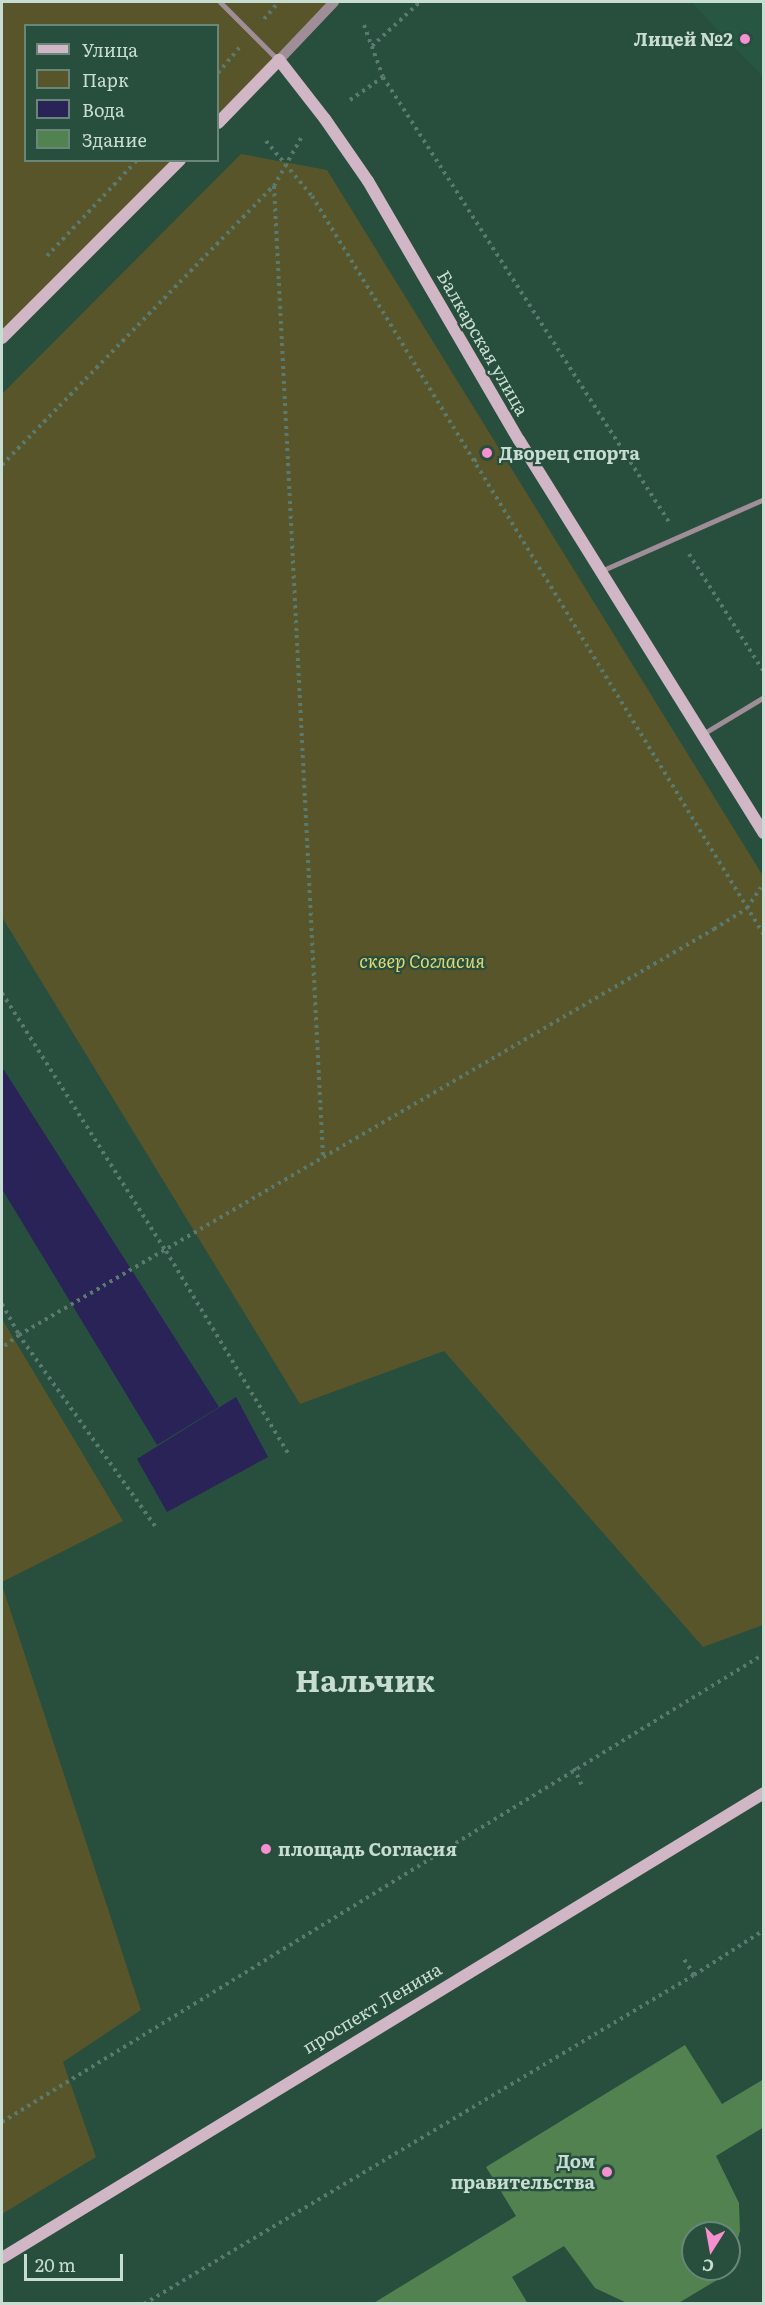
<!DOCTYPE html>
<meta charset="utf-8">
<style>
body{margin:0}
#map{position:relative;width:765px;height:2305px;overflow:hidden;background:#284e3e;font-family:Literata,serif}
div>[style]{position:absolute}
.built>*{inset:0;background:#275743}
.green>*{inset:0;background:#59552a}
.water>*{inset:0;background:#292358}
.building>*{inset:0;background:#518250}
.path>*{height:4px;margin-top:-2px;transform-origin:0;background:repeating-linear-gradient(90deg,#597a6c 0 3px,transparent 0 7.5px)}
.service>*{height:4.5px;margin:-2.25px;padding:0 2.25px;transform-origin:2.25px;border-radius:2.25px;background:#9f8e97}
.pedestrian>*{height:5px;margin:-2.5px;padding:0 2.5px;transform-origin:2.5px;border-radius:2.5px;background:#9f8e97}
.tertiary>*{height:10px;margin:-5px;padding:0 5px;transform-origin:5px;border-radius:5px;background:#9f8e97}
.secondary>*{height:12px;margin:-6px;padding:0 6px;transform-origin:6px;border-radius:6px;background:#d1b6c5}
.dots>*{width:16px;height:16px;translate:-50% -50%;box-sizing:border-box;border:3px solid #284e3e;border-radius:50%}
span{translate:-50% -50%;white-space:nowrap;text-align:center;line-height:1.15;-webkit-text-stroke:4.5px #284e3e;paint-order:stroke}
.poi-label{font-size:18px;color:#c8ddd2;font-weight:700}
.right{translate:-100% -50%;text-align:right}
.left{translate:0 -50%;text-align:left}
.street-label{font-size:18px;color:#c8ddd2}
.park-label{font-size:18px;color:#e0d673;font-style:italic}
.town-label{font-size:30px;color:#c8ddd2;font-weight:700}
.frame{position:absolute;inset:0;border:3px solid #c8ddd2;pointer-events:none}
.legend{position:absolute;left:24px;top:24px;width:195px;height:138px;box-sizing:border-box;background:#284e3e;border:2px solid #688779;margin:0;padding:8px 10px;list-style:none;font-size:18px;color:#c8ddd2}
.legend li{display:flex;align-items:center;gap:12px;height:30px}
.legend b{width:30px;border:2px solid #688779}
.north{position:absolute;left:681px;top:2221px;width:60px;height:60px;box-sizing:border-box;background:#284e3e;border:2px solid #688779;border-radius:50%;rotate:191deg;font-size:16px;font-weight:700;line-height:24px;text-align:center;color:#c8ddd2}
.north::after{content:'';display:block;margin:auto;width:21px;height:27px;background:#f790ce;clip-path:polygon(50% 0,100% 100%,50% 72%,0 100%)}
.scale{position:absolute;left:24px;top:2254px;width:99px;height:27px;box-sizing:border-box;border:3px solid #c8ddd2;border-top:0;padding-left:8px;font-size:18px;line-height:21px;white-space:nowrap;color:#c8ddd2;-webkit-text-stroke:4px #284e3e;paint-order:stroke}
</style>
<div id="map">
<div class="built">
<i style="clip-path:polygon(691px 2px,763px 2px,763px 77px)"></i>
</div>
<div class="green">
<i style="clip-path:polygon(2px 2px,334px 2px,218px 123px,218px 26px,26px 26px,26px 160px,180px 161px,2px 338px)"></i>
<i style="clip-path:polygon(241px 154px,327px 170px,763px 876px,763px 1625px,703px 1647px,444px 1351px,300px 1404px,2px 917px,2px 394px)"></i>
<i style="clip-path:polygon(2px 1319px,123px 1521px,2px 1582px)"></i>
<i style="clip-path:polygon(2px 1585px,141px 2010px,63px 2062px,96px 2157px,2px 2214px)"></i>
</div>
<div class="water">
<i style="clip-path:polygon(2px 1067px,219px 1407px,157px 1445px,2px 1189px)"></i>
<i style="clip-path:polygon(236px 1397px,268px 1457px,167px 1512px,137px 1459px)"></i>
</div>
<div class="building">
<i style="clip-path:polygon(685px 2045px,722px 2104px,764px 2079px,764px 2127px,716px 2156px,739px 2203px,740px 2231px,733px 2257px,729px 2263px,729px 2233px,693px 2233px,693px 2269px,725px 2269px,717px 2280px,677px 2304px,629px 2304px,595px 2288px,564px 2246px,512px 2277px,528px 2304px,372px 2304px,516px 2216px,486px 2167px)"></i>
</div>
<div class="path">
<i style="left:264px;top:19px;width:23px;rotate:-49deg"></i>
<i style="left:364px;top:25px;width:55px;rotate:69.9deg"></i>
<i style="left:383px;top:77px;width:529px;rotate:57.27deg"></i>
<i style="left:372px;top:46px;width:65px;rotate:-42.5deg"></i>
<i style="left:218px;top:73px;width:34px;rotate:-50deg"></i>
<i style="left:350px;top:100px;width:40px;rotate:-34.9deg"></i>
<i style="left:301px;top:138px;width:55px;rotate:119.4deg"></i>
<i style="left:274px;top:186px;width:973px;rotate:87.11deg"></i>
<i style="left:266px;top:141px;width:72px;rotate:50.1deg"></i>
<i style="left:312px;top:196px;width:866px;rotate:58.55deg"></i>
<i style="left:47px;top:256px;width:132px;rotate:-46.8deg"></i>
<i style="left:474px;top:461px;width:15px;rotate:-32deg"></i>
<i style="left:2px;top:465px;width:389px;rotate:-45.8deg"></i>
<i style="left:689px;top:554px;width:140px;rotate:57.6deg"></i>
<i style="left:2px;top:993px;width:306px;rotate:57.6deg"></i>
<i style="left:166px;top:1251px;width:236px;rotate:58.9deg"></i>
<i style="left:2px;top:1304px;width:35px;rotate:61deg"></i>
<i style="left:19px;top:1335px;width:21px;rotate:143deg"></i>
<i style="left:155px;top:1526px;width:234px;rotate:-125.5deg"></i>
<i style="left:19px;top:1335px;width:805px;rotate:-30.29deg"></i>
<i style="left:714px;top:929px;width:39px;rotate:-32deg"></i>
<i style="left:747px;top:908px;width:25px;rotate:-56deg"></i>
<i style="left:574px;top:1768px;width:20px;rotate:66deg"></i>
<i style="left:694px;top:1975px;width:83px;rotate:-32.7deg"></i>
<i style="left:2px;top:2122px;width:894px;rotate:-31.56deg"></i>
<i style="left:144px;top:2304px;width:641px;rotate:-30.89deg"></i>
<i style="left:694px;top:1975px;width:19px;rotate:-122deg"></i>
</div>
<div class="service">
<i style="left:601px;top:571px;width:178px;rotate:-23.8deg"></i>
<i style="left:703px;top:734px;width:71px;rotate:-31.2deg"></i>
</div>
<div class="pedestrian">
<i style="left:220px;top:2px;width:82px;rotate:45deg"></i>
</div>
<div class="tertiary">
<i style="left:279px;top:60px;width:80px;rotate:-46.5deg"></i>
</div>
<div class="secondary">
<i style="left:218px;top:123px;width:88px;rotate:-45.9deg"></i>
<i style="left:279px;top:60px;width:75px;rotate:52.1deg"></i>
<i style="left:325px;top:119px;width:75px;rotate:55.3deg"></i>
<i style="left:368px;top:181px;width:300px;rotate:59.8deg"></i>
<i style="left:519px;top:440px;width:463px;rotate:58.1deg"></i>
<i style="left:2px;top:338px;width:252px;rotate:-45deg"></i>
<i style="left:2px;top:2258px;width:893px;rotate:-31.39deg"></i>
</div>
<div class="dots">
<i style="left:745px;top:39px;background:#f790ce"></i>
<i style="left:487px;top:453px;background:#f790ce"></i>
<i style="left:266px;top:1849px;background:#f790ce"></i>
<i style="left:607px;top:2172px;background:#f790ce"></i>
</div>
<div class="poi-label">
<span class="right" style="left:733px;top:39px">Лицей №2</span>
<span class="left" style="left:499px;top:453px">Дворец спорта</span>
<span class="left" style="left:278px;top:1849px">площадь Согласия</span>
<span class="right" style="left:595px;top:2172px">Дом<br>правительства</span>
</div>
<div class="street-label">
<span style="left:483px;top:343px;rotate:60deg">Балкарская улица</span>
<span style="left:372px;top:2008px;rotate:-31deg">проспект Ленина</span>
</div>
<div class="park-label">
<span style="left:422px;top:961px">сквер Согласия</span>
</div>
<div class="town-label">
<span style="left:365px;top:1679px">Нальчик</span>
</div>
<div class="frame"></div>
<ul class="legend">
<li><b style="height:8px;background:#d1b6c5"></b>Улица</li>
<li><b style="height:16px;background:#59552a"></b>Парк</li>
<li><b style="height:16px;background:#292358"></b>Вода</li>
<li><b style="height:16px;background:#518250"></b>Здание</li>
</ul>
<div class="north">С</div>
<div class="scale">20 m</div>
</div>
